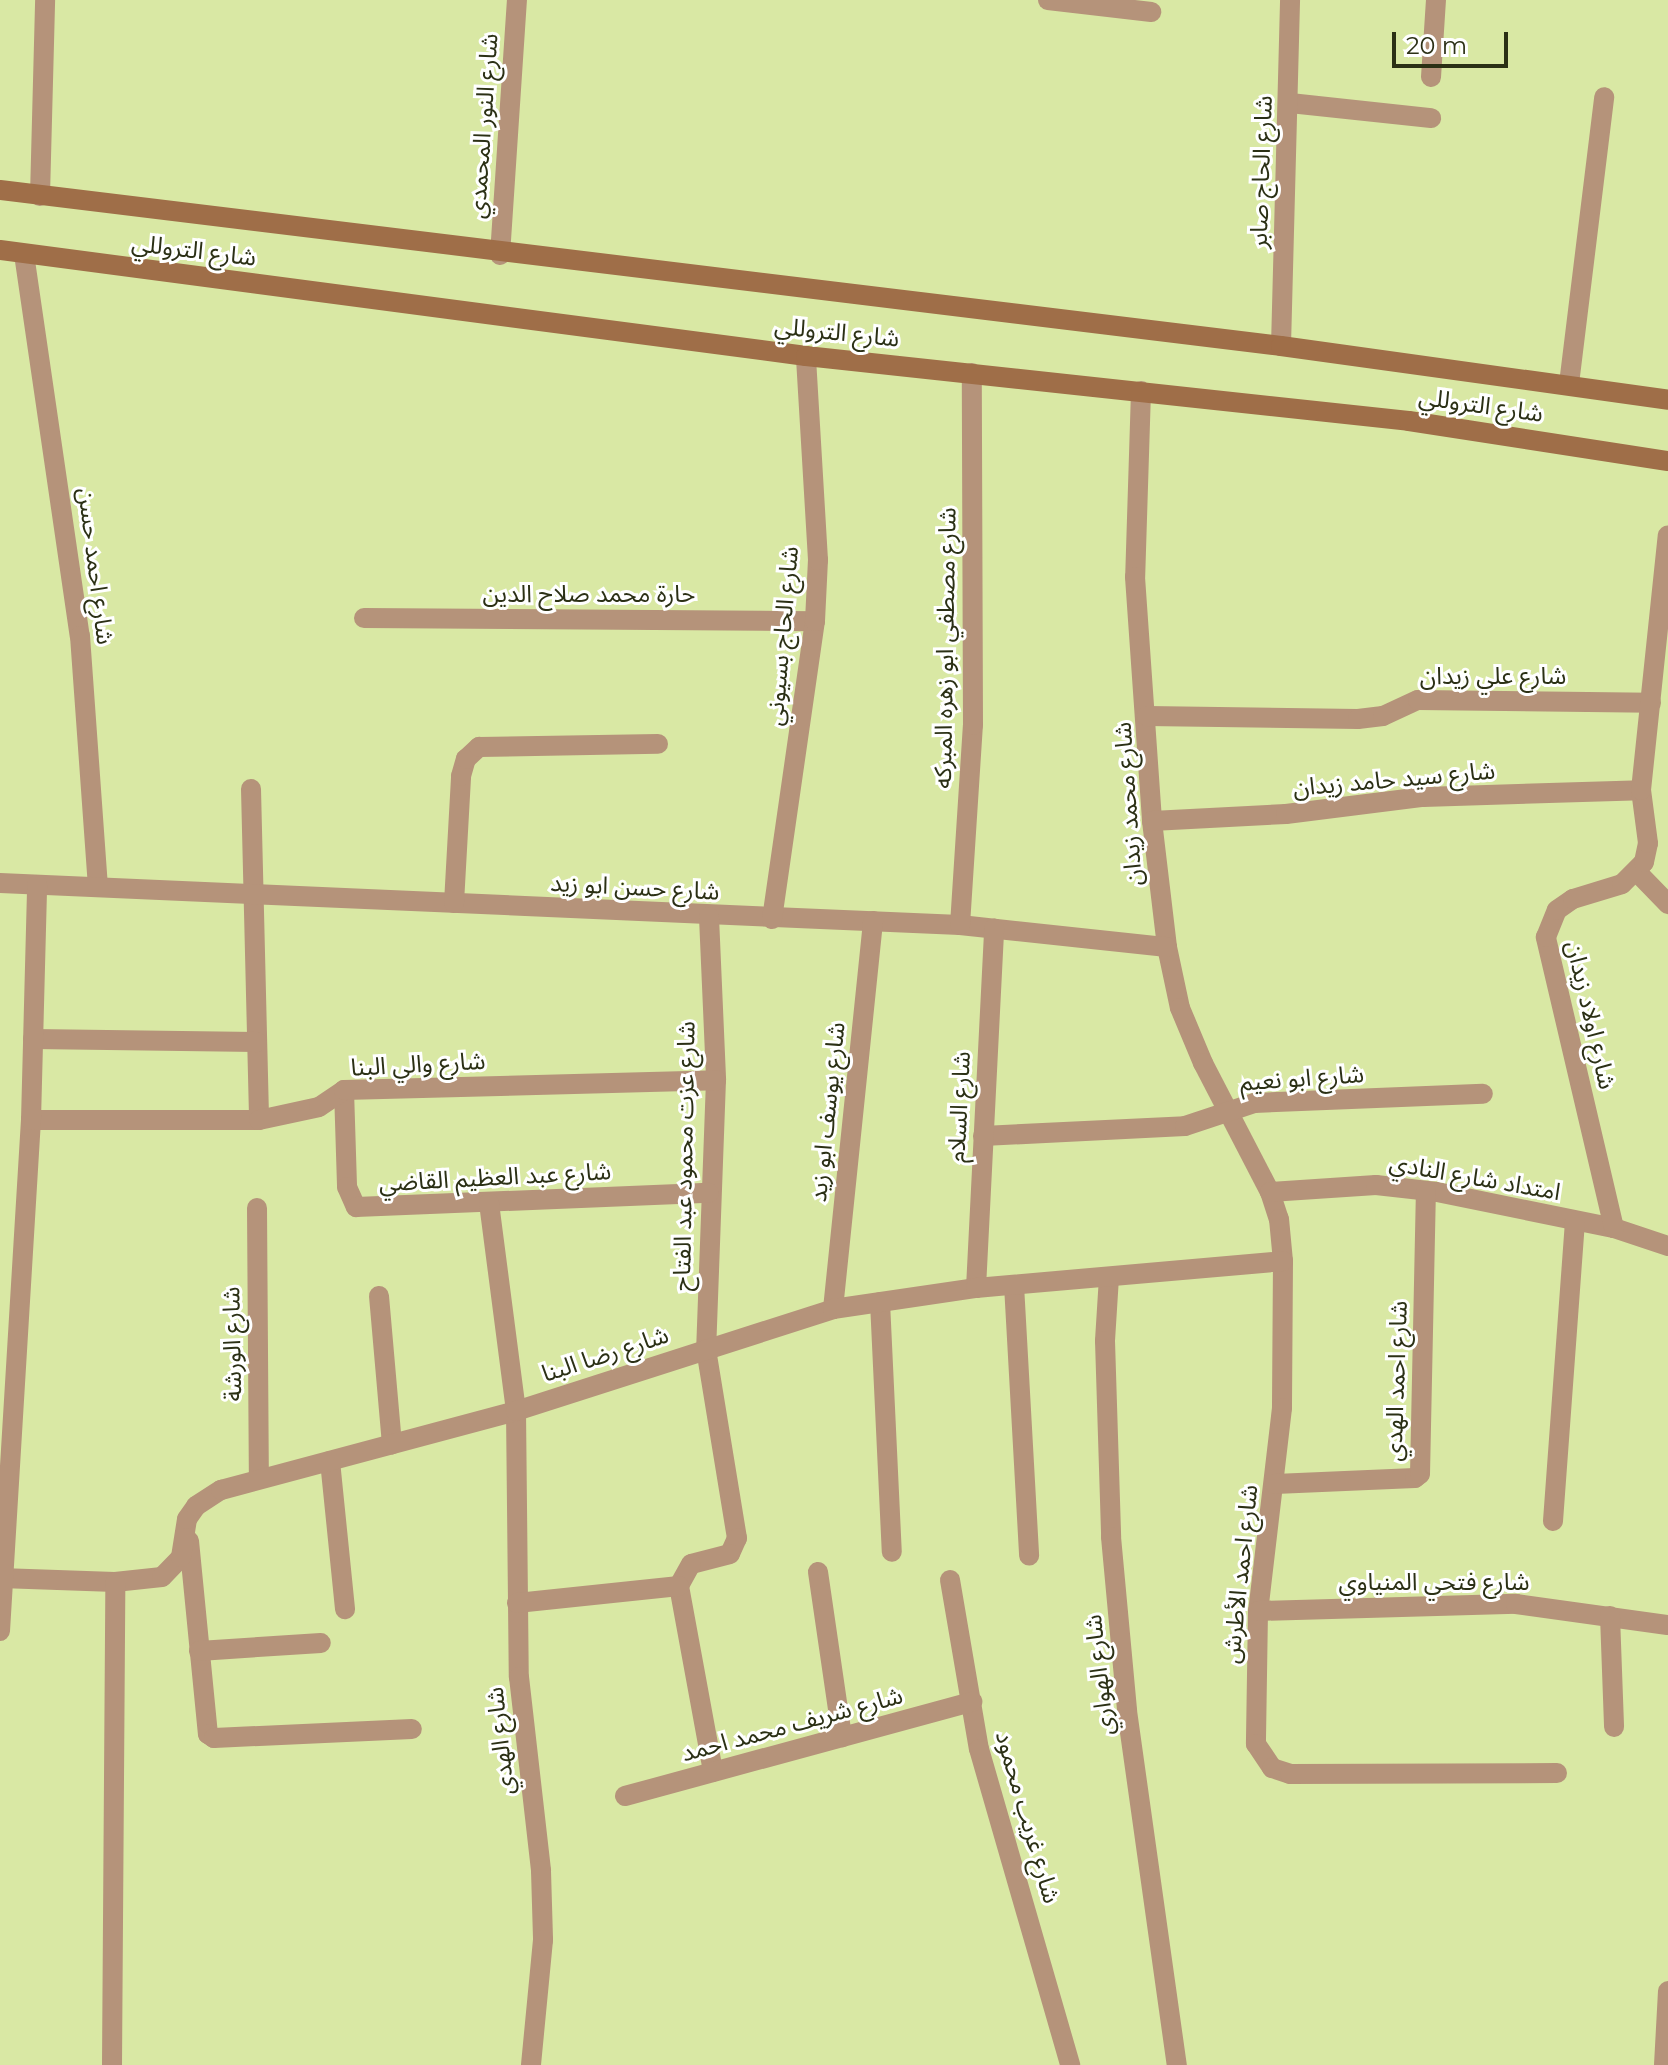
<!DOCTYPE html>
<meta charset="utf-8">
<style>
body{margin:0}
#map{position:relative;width:1668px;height:2065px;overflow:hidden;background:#d9e8a4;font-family:Montserrat,"Noto Sans Arabic",sans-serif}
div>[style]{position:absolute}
.street>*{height:20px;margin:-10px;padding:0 10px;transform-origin:10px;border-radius:10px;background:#b5937a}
.secondary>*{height:20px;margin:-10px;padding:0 10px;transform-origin:10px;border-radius:10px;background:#9f6e48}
span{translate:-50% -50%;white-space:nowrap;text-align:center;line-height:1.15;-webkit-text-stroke:6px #fff;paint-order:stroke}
.street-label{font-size:24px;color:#2b3015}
.scale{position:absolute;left:1392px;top:32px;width:116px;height:36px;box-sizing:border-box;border:4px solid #2b3015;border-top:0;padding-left:10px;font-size:24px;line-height:28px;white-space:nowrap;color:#2b3015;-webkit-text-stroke:6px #fff;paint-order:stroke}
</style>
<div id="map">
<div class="street">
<i style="left:1048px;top:0;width:104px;rotate:6.6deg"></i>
<i style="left:1431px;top:77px;width:77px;rotate:-86.3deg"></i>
<i style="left:1290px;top:103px;width:142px;rotate:6.1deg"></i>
<i style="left:40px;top:196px;width:196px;rotate:-88.5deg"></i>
<i style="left:24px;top:254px;width:386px;rotate:81.7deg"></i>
<i style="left:80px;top:636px;width:251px;rotate:85.9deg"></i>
<i style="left:500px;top:255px;width:256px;rotate:-86.2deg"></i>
<i style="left:1281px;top:346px;width:346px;rotate:-88.5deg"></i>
<i style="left:1569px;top:384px;width:289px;rotate:-83deg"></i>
<i style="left:1141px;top:391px;width:186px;rotate:91.8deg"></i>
<i style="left:1135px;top:577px;width:245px;rotate:86deg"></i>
<i style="left:1152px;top:821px;width:127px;rotate:83.2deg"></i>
<i style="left:1167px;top:947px;width:62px;rotate:78deg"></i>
<i style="left:1180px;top:1008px;width:60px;rotate:67.3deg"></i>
<i style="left:1203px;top:1063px;width:145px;rotate:62.6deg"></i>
<i style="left:1270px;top:1192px;width:28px;rotate:72deg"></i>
<i style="left:1279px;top:1219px;width:42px;rotate:84.6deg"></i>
<i style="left:1283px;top:1261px;width:147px;rotate:90.4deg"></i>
<i style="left:1282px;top:1408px;width:204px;rotate:96.7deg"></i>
<i style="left:1258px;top:1611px;width:133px;rotate:90.9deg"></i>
<i style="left:1256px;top:1744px;width:29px;rotate:56deg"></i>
<i style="left:1272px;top:1768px;width:19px;rotate:18deg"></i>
<i style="left:1290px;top:1774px;width:267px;rotate:-0.2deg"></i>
<i style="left:364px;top:618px;width:451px;rotate:0.4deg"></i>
<i style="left:1147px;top:716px;width:211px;rotate:0.8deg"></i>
<i style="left:1358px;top:719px;width:25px;rotate:-7deg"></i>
<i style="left:1383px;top:716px;width:38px;rotate:-25deg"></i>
<i style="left:1418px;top:700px;width:233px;rotate:0.7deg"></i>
<i style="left:251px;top:789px;width:331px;rotate:88.6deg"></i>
<i style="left:1152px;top:821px;width:134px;rotate:-3deg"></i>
<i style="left:1286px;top:814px;width:138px;rotate:-7.1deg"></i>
<i style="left:1423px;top:797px;width:218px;rotate:-1.8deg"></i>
<i style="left:1637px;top:872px;width:45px;rotate:45.9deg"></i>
<i style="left:0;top:883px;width:961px;rotate:2.51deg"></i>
<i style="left:960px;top:925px;width:208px;rotate:6.1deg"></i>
<i style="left:454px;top:903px;width:127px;rotate:-86.8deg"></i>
<i style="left:461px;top:776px;width:18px;rotate:-74deg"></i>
<i style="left:466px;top:759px;width:18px;rotate:-43deg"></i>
<i style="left:479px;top:747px;width:179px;rotate:-1deg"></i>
<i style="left:709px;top:917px;width:163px;rotate:87.5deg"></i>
<i style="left:716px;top:1080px;width:269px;rotate:92.1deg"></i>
<i style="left:706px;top:1349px;width:192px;rotate:80.7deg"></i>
<i style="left:737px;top:1538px;width:17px;rotate:114deg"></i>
<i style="left:730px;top:1554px;width:40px;rotate:165.6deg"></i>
<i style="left:691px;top:1564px;width:25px;rotate:119deg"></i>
<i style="left:679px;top:1586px;width:189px;rotate:79.6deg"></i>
<i style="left:772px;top:919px;width:301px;rotate:-81.8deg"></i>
<i style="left:815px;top:621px;width:61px;rotate:-87.2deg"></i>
<i style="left:818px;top:560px;width:204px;rotate:-93.4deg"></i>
<i style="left:960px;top:925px;width:200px;rotate:-86.3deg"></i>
<i style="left:973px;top:725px;width:352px;rotate:-90.2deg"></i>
<i style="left:33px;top:1039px;width:224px;rotate:0.8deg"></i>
<i style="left:344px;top:1090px;width:97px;rotate:88.2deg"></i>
<i style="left:347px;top:1187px;width:22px;rotate:66deg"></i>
<i style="left:356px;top:1207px;width:353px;rotate:-2.3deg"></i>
<i style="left:31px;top:1120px;width:228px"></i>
<i style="left:259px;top:1120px;width:61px;rotate:-12.2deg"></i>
<i style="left:319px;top:1107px;width:30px;rotate:-34deg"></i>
<i style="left:344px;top:1090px;width:372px;rotate:-1.5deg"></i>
<i style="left:983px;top:1136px;width:202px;rotate:-2.8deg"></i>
<i style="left:1185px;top:1126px;width:73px;rotate:-18.4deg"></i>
<i style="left:1254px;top:1103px;width:229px;rotate:-2.3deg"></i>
<i style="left:1270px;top:1192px;width:106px;rotate:-3.8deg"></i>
<i style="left:1376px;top:1185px;width:61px;rotate:6.5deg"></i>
<i style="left:1437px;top:1192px;width:181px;rotate:11.5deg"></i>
<i style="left:1614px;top:1228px;width:57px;rotate:18.4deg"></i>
<i style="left:489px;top:1203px;width:210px;rotate:82.6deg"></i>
<i style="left:516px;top:1411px;width:266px;rotate:89.4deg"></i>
<i style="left:519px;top:1677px;width:195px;rotate:83.5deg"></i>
<i style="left:541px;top:1871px;width:69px;rotate:88.3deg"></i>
<i style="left:543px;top:1940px;width:126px;rotate:95.5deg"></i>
<i style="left:257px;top:1208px;width:271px;rotate:89.6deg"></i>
<i style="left:1614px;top:1228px;width:299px;rotate:-103.2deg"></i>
<i style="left:1546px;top:937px;width:29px;rotate:-68deg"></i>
<i style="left:1557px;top:910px;width:19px;rotate:-35deg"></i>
<i style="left:1573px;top:899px;width:51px;rotate:-17deg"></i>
<i style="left:1622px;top:884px;width:31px;rotate:-45deg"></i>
<i style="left:1644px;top:862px;width:19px;rotate:-78deg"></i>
<i style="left:1648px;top:843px;width:53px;rotate:-97.5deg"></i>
<i style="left:1641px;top:790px;width:256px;rotate:-84deg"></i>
<i style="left:1109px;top:1277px;width:64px;rotate:93.6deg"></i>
<i style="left:1105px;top:1341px;width:196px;rotate:88.2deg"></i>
<i style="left:1111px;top:1537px;width:175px;rotate:84.7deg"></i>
<i style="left:1127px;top:1711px;width:358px;rotate:82deg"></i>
<i style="left:1014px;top:1285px;width:271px;rotate:86.8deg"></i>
<i style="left:976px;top:1288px;width:360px;rotate:-87.1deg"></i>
<i style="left:379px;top:1296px;width:149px;rotate:85deg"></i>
<i style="left:880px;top:1302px;width:250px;rotate:87.3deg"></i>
<i style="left:833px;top:1309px;width:390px;rotate:-84.1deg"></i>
<i style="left:330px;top:1461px;width:149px;rotate:84.2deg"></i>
<i style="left:1275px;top:1484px;width:140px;rotate:-2.5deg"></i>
<i style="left:1415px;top:1478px;width:6px;rotate:-39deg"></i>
<i style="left:1420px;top:1474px;width:283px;rotate:-88.8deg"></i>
<i style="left:1553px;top:1521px;width:301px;rotate:-85.8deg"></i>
<i style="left:189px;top:1541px;width:194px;rotate:84.4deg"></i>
<i style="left:208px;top:1734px;width:7px;rotate:34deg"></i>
<i style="left:214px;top:1738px;width:198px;rotate:-2.6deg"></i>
<i style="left:818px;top:1572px;width:167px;rotate:81.7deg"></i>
<i style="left:0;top:1578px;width:115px;rotate:2deg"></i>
<i style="left:115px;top:1582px;width:47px;rotate:-6.1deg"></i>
<i style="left:162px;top:1577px;width:28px;rotate:-46deg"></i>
<i style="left:181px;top:1557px;width:38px;rotate:-81deg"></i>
<i style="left:187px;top:1519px;width:16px;rotate:-55deg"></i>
<i style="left:196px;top:1506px;width:30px;rotate:-33deg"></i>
<i style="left:221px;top:1490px;width:305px;rotate:-15deg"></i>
<i style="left:516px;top:1411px;width:333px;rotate:-17.8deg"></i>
<i style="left:833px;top:1309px;width:145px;rotate:-8.4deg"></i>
<i style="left:976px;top:1288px;width:308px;rotate:-5deg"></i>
<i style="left:950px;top:1580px;width:171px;rotate:80.3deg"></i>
<i style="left:979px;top:1749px;width:329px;rotate:73.9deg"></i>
<i style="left:517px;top:1603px;width:163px;rotate:-6deg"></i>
<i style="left:1258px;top:1611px;width:258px;rotate:-1.6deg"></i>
<i style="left:1516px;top:1604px;width:153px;rotate:7.9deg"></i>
<i style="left:1610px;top:1616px;width:111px;rotate:87.9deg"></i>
<i style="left:0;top:1631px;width:512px;rotate:-86.53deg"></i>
<i style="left:31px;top:1120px;width:235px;rotate:-88.5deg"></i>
<i style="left:199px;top:1651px;width:122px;rotate:-3.8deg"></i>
<i style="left:625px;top:1796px;width:360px;rotate:-15.2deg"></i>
<i style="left:112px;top:2065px;width:483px;rotate:-89.6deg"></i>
<i style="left:1664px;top:2065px;width:74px;rotate:-86.9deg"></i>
</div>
<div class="secondary">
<i style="left:0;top:190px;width:1290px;rotate:6.94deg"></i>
<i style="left:1281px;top:346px;width:391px;rotate:7.9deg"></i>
<i style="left:0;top:250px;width:813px;rotate:7.49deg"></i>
<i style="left:806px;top:356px;width:606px;rotate:6.15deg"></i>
<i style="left:1409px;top:421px;width:262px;rotate:8.8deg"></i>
</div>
<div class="street-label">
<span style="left:483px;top:126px;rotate:-86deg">شارع النور المحمدي</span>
<span style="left:1261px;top:172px;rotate:-88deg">شارع الحاج صابر</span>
<span style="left:194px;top:250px;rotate:7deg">شارع التروللي</span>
<span style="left:837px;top:332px;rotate:6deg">شارع التروللي</span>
<span style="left:1481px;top:405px;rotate:8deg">شارع التروللي</span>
<span style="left:96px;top:566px;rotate:83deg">شارع احمد حسن</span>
<span style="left:589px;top:594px">حارة محمد صلاح الدين</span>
<span style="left:782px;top:636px;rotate:-85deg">شارع الحاج بسيوني</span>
<span style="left:945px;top:648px;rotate:-89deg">شارع مصطفي ابو زهره المبركه</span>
<span style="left:1493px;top:676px">شارع علي زيدان</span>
<span style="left:1394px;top:779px;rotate:-5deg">شارع سيد حامد زيدان</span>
<span style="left:1128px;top:804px;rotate:-94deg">شارع محمد زيدان</span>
<span style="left:635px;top:887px;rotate:3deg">شارع حسن ابو زيد</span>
<span style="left:1591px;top:1015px;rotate:77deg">شارع اولاد زيدان</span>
<span style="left:418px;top:1064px;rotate:-3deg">شارع والي البنا</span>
<span style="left:1302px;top:1078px;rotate:-4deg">شارع ابو نعيم</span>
<span style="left:959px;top:1107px;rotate:-87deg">شارع السلام</span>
<span style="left:827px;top:1112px;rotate:-84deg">شارع يوسف ابو زيد</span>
<span style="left:684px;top:1156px;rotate:-89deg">شارع عزت محمود عبد الفتاح</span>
<span style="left:495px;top:1177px;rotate:-3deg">شارع عبد العظيم القاضي</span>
<span style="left:1475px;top:1177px;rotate:10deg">امتداد شارع النادي</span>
<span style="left:232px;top:1344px;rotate:-91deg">شارع الورشة</span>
<span style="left:605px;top:1354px;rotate:-18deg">شارع رضا البنا</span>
<span style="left:1396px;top:1381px;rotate:-88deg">شارع احمد الهدي</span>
<span style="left:1240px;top:1574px;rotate:-84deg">شارع احمد الأطرش</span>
<span style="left:1434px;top:1582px">شارع فتحي المنياوي</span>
<span style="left:1099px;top:1675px;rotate:-96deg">شارع الهواري</span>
<span style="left:792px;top:1724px;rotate:-15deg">شارع شريف محمد احمد</span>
<span style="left:500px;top:1741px;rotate:-96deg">شارع الهدي</span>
<span style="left:1028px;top:1817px;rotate:74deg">شارع غريب محمود</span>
</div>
<div class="scale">20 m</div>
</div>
